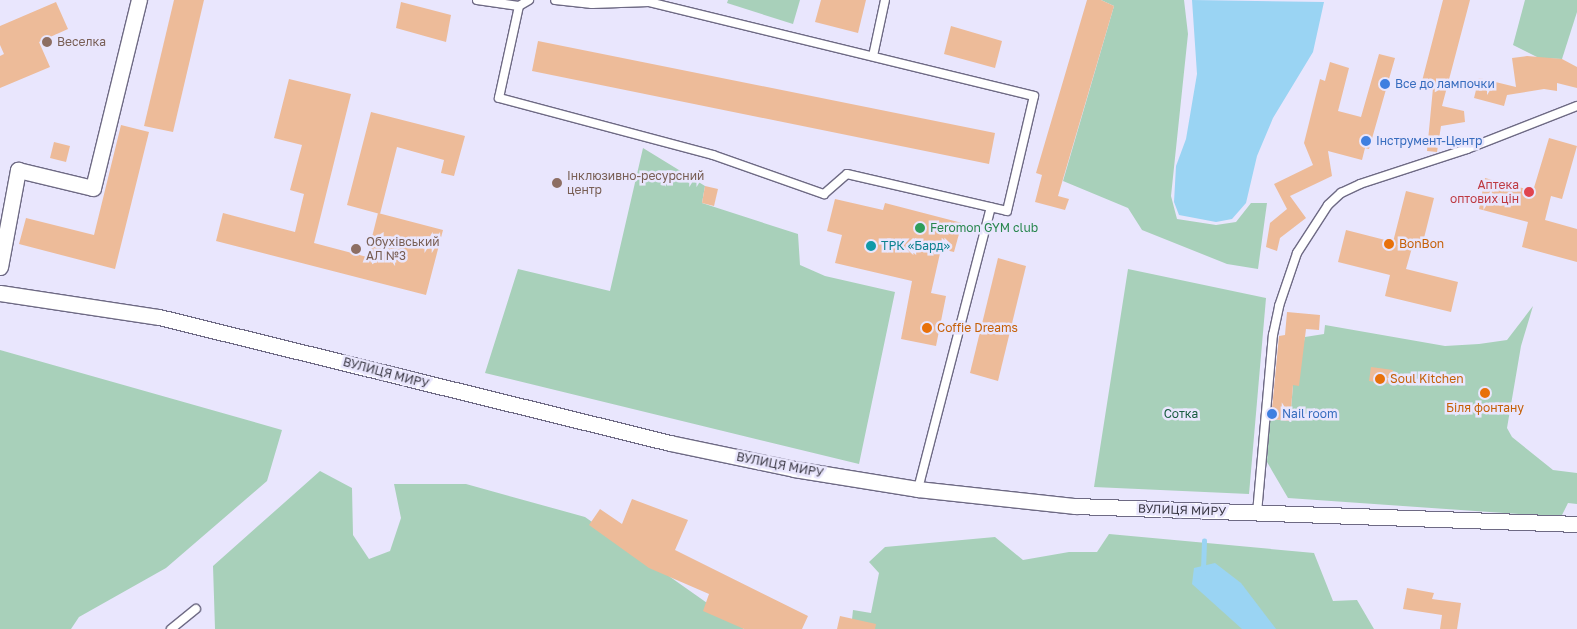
<!DOCTYPE html>
<meta charset="utf-8">
<style>
body{margin:0}
#map{position:relative;width:1577px;height:629px;overflow:hidden;background:#e9e6fd;font-family:"Golos Text",sans-serif}
div>[style]{position:absolute}
.green>*{inset:0;background:#a8d0ba}
.water>*{inset:0;background:#9ad4f3}
.stream>*{height:4.5px;margin:-2.25px;padding:0 2.25px;transform-origin:2.25px;border-radius:2.25px;background:#9ad4f3}
.building>*{inset:0;background:#edbb99}
.roads{filter:drop-shadow(1px 0 #6e6a84) drop-shadow(-1px 0 #6e6a84) drop-shadow(0 1px #6e6a84) drop-shadow(0 -1px #6e6a84)}
.service>*{height:8px;margin:-4px;padding:0 4px;transform-origin:4px;border-radius:4px;background:#fff}
.minor>*{height:15px;margin:-7.5px;padding:0 7.5px;transform-origin:7.5px;border-radius:7.5px;background:#fff}
.dots>*{width:14px;height:14px;translate:-50% -50%;box-sizing:border-box;border:2px solid #e9e6fd;border-radius:50%}
span{translate:-50% -50%;white-space:nowrap;text-align:center;line-height:1.15;-webkit-text-stroke:5px #e9e6fd;paint-order:stroke}
.education-label{font-size:12px;color:#785e54}
.left{translate:0 -50%;text-align:left}
.shop-label{font-size:12px;color:#366cbe}
.health-label{font-size:12px;color:#be3a42}
.right{translate:-100% -50%;text-align:right}
.leisure-label{font-size:12px;color:#27864d}
.food-label{font-size:12px;color:#c56008}
.culture-label{font-size:12px;color:#0d838f}
.street-label{font-size:12px;color:#3b3945}
.park-label{font-size:12px;color:#185c3f}
</style>
<div id="map">
<div class="green">
<i style="clip-path:polygon(728px 0,800px 0,793px 24px,727px 3px)"></i>
<i style="clip-path:polygon(1101px 0,1184px 0,1188px 34px,1171px 196px,1177px 219px,1216px 225px,1236px 222px,1251px 203px,1267px 203px,1258px 269px,1227px 264px,1142px 230px,1128px 208px,1063px 181px,1114px 6px)"></i>
<i style="clip-path:polygon(1525px 0,1577px 0,1577px 12px,1562px 59px,1539px 58px,1513px 45px)"></i>
<i style="clip-path:polygon(643px 148px,705px 186px,702px 203px,798px 234px,800px 265px,825px 276px,895px 292px,859px 464px,485px 373px,518px 269px,610px 291px)"></i>
<i style="clip-path:polygon(1128px 269px,1266px 298px,1249px 494px,1094px 487px)"></i>
<i style="clip-path:polygon(1533px 306px,1521px 346px,1507px 428px,1512px 437px,1553px 470px,1577px 473px,1577px 504px,1568px 503px,1561px 517px,1288px 498px,1267px 462px,1269px 419px,1290px 421px,1293px 385px,1305px 337px,1324px 334px,1325px 325px,1445px 346px,1479px 344px,1507px 340px)"></i>
<i style="clip-path:polygon(0 350px,282px 430px,267px 481px,166px 568px,79px 617px,71px 629px,0 629px)"></i>
<i style="clip-path:polygon(320px 471px,352px 488px,353px 535px,369px 559px,390px 551px,401px 518px,394px 484px,466px 484px,585px 517px,744px 629px,215px 629px,213px 566px)"></i>
<i style="clip-path:polygon(1109px 534px,1314px 553px,1333px 601px,1357px 600px,1374px 629px,851px 629px,853px 610px,871px 613px,879px 573px,869px 562px,885px 547px,995px 537px,1023px 560px,1069px 552px,1097px 552px)"></i>
</div>
<div class="water">
<i style="clip-path:polygon(1192px 0,1324px 2px,1313px 52px,1273px 118px,1257px 156px,1246px 203px,1232px 219px,1216px 222px,1179px 215px,1174px 202px,1176px 166px,1186px 139px,1197px 74px)"></i>
<i style="clip-path:polygon(1215px 563px,1241px 583px,1276px 629px,1242px 629px,1192px 584px,1194px 568px)"></i>
</div>
<div class="stream">
<i style="left:1203px;top:570px;width:29px;rotate:-88deg"></i>
</div>
<div class="building">
<i style="clip-path:polygon(174px 0,204px 0,173px 132px,144px 126px)"></i>
<i style="clip-path:polygon(821px 0,866px 0,858px 33px,815px 22px)"></i>
<i style="clip-path:polygon(1087px 0,1101px 0,1114px 6px,1058px 196px,1069px 199px,1065px 210px,1035px 202px,1042px 175px,1036px 173px)"></i>
<i style="clip-path:polygon(1443px 0,1470px 0,1442px 106px,1464px 111px,1465px 122px,1441px 126px,1437px 152px,1427px 151px,1433px 88px,1421px 85px)"></i>
<i style="clip-path:polygon(56px 2px,68px 29px,39px 42px,50px 67px,0 88px,0 56px,4px 54px,0 45px,0 26px)"></i>
<i style="clip-path:polygon(401px 2px,451px 15px,446px 42px,396px 28px)"></i>
<i style="clip-path:polygon(951px 26px,1002px 41px,995px 68px,944px 54px)"></i>
<i style="clip-path:polygon(538px 41px,995px 133px,989px 164px,532px 71px)"></i>
<i style="clip-path:polygon(1379px 54px,1395px 58px,1369px 149px,1365px 148px,1362px 160px,1328px 151px,1332px 176px,1290px 196px,1306px 218px,1280px 238px,1277px 251px,1266px 247px,1270px 223px,1287px 209px,1274px 184px,1313px 165px,1304px 143px,1320px 79px,1325px 81px,1330px 62px,1349px 68px,1338px 111px,1361px 117px)"></i>
<i style="clip-path:polygon(1527px 56px,1562px 59px,1577px 67px,1577px 88px,1557px 83px,1557px 91px,1544px 89px,1507px 95px,1504px 106px,1474px 98px,1479px 78px,1516px 87px,1512px 58px)"></i>
<i style="clip-path:polygon(289px 79px,351px 94px,314px 243px,367px 257px,378px 213px,443px 230px,426px 295px,216px 241px,223px 213px,295px 232px,304px 194px,290px 190px,302px 145px,274px 138px)"></i>
<i style="clip-path:polygon(371px 112px,465px 136px,454px 176px,441px 173px,444px 160px,397px 147px,380px 214px,347px 205px)"></i>
<i style="clip-path:polygon(121px 125px,149px 132px,115px 269px,19px 244px,26px 218px,94px 235px)"></i>
<i style="clip-path:polygon(1549px 138px,1577px 146px,1562px 199px,1551px 196px,1545px 220px,1577px 229px,1577px 262px,1522px 247px,1528px 222px,1479px 209px,1485px 178px,1533px 191px)"></i>
<i style="clip-path:polygon(54px 142px,70px 146px,66px 162px,50px 158px)"></i>
<i style="clip-path:polygon(705px 186px,718px 189px,714px 206px,702px 203px)"></i>
<i style="clip-path:polygon(1406px 191px,1434px 198px,1422px 246px,1413px 244px,1406px 269px,1458px 282px,1451px 312px,1385px 296px,1390px 275px,1338px 262px,1346px 230px,1393px 242px)"></i>
<i style="clip-path:polygon(835px 199px,883px 210px,885px 203px,962px 223px,954px 252px,941px 249px,931px 293px,946px 296px,936px 346px,901px 339px,912px 281px,835px 263px,842px 235px,827px 231px)"></i>
<i style="clip-path:polygon(998px 258px,1026px 266px,998px 381px,970px 373px)"></i>
<i style="clip-path:polygon(1287px 312px,1320px 315px,1319px 330px,1306px 329px,1299px 386px,1293px 385px,1290px 421px,1271px 419px,1279px 336px,1285px 335px)"></i>
<i style="clip-path:polygon(1371px 367px,1393px 370px,1391px 384px,1369px 381px)"></i>
<i style="clip-path:polygon(632px 499px,688px 520px,675px 550px,808px 616px,802px 629px,744px 629px,703px 611px,709px 594px,649px 568px,589px 525px,600px 509px,622px 524px)"></i>
<i style="clip-path:polygon(1407px 588px,1434px 593px,1432px 599px,1461px 603px,1457px 629px,1440px 629px,1442px 615px,1403px 609px)"></i>
<i style="clip-path:polygon(840px 616px,876px 624px,875px 629px,837px 629px)"></i>
</div>
<div class="roads">
<div class="service">
<i style="left:477px;top:0;width:42px;rotate:8.1deg"></i>
<i style="left:529px;top:0;width:12px;rotate:149deg"></i>
<i style="left:519px;top:6px;width:94px;rotate:102.3deg"></i>
<i style="left:499px;top:98px;width:221px;rotate:14.9deg"></i>
<i style="left:713px;top:155px;width:118px;rotate:19.4deg"></i>
<i style="left:824px;top:194px;width:30px;rotate:-41deg"></i>
<i style="left:847px;top:174px;width:164px;rotate:13deg"></i>
<i style="left:1007px;top:211px;width:118px;rotate:-76.8deg"></i>
<i style="left:1034px;top:96px;width:396px;rotate:-166.3deg"></i>
<i style="left:649px;top:2px;width:57px;rotate:178deg"></i>
<i style="left:592px;top:4px;width:37px;rotate:-174deg"></i>
<i style="left:873px;top:56px;width:57px;rotate:-77.9deg"></i>
<i style="left:918px;top:489px;width:291px;rotate:-75.5deg"></i>
<i style="left:1257px;top:513px;width:179px;rotate:-84.9deg"></i>
<i style="left:1273px;top:335px;width:30px;rotate:-78deg"></i>
<i style="left:1279px;top:306px;width:56px;rotate:-71.2deg"></i>
<i style="left:1297px;top:253px;width:57px;rotate:-57.1deg"></i>
<i style="left:1328px;top:205px;width:18px;rotate:-43deg"></i>
<i style="left:1341px;top:193px;width:21px;rotate:-25deg"></i>
<i style="left:1360px;top:184px;width:113px;rotate:-18.1deg"></i>
<i style="left:1467px;top:149px;width:118px;rotate:-21.4deg"></i>
<i style="left:171px;top:629px;width:32px;rotate:-39deg"></i>
</div>
<div class="minor">
<i style="left:0;top:267px;width:99px;rotate:-79.5deg"></i>
<i style="left:18px;top:170px;width:77px;rotate:13.5deg"></i>
<i style="left:93px;top:188px;width:194px;rotate:-76.3deg"></i>
<i style="left:0;top:293px;width:161px;rotate:8.6deg"></i>
<i style="left:159px;top:317px;width:526px;rotate:13.85deg"></i>
<i style="left:670px;top:443px;width:127px;rotate:11.8deg"></i>
<i style="left:794px;top:469px;width:126px;rotate:9.2deg"></i>
<i style="left:918px;top:489px;width:158px;rotate:6.2deg"></i>
<i style="left:1075px;top:506px;width:502px;rotate:2.05deg"></i>
</div>
</div>
<div class="dots">
<i style="left:47px;top:42px;background:#8d6e63"></i>
<i style="left:1385px;top:84px;background:#3f7fe0"></i>
<i style="left:1366px;top:141px;background:#3f7fe0"></i>
<i style="left:557px;top:183px;background:#8d6e63"></i>
<i style="left:1529px;top:192px;background:#e0444e"></i>
<i style="left:920px;top:228px;background:#2e9e5b"></i>
<i style="left:1389px;top:244px;background:#e8710a"></i>
<i style="left:871px;top:246px;background:#0f9aa8"></i>
<i style="left:356px;top:249px;background:#8d6e63"></i>
<i style="left:927px;top:328px;background:#e8710a"></i>
<i style="left:1380px;top:379px;background:#e8710a"></i>
<i style="left:1485px;top:393px;background:#e8710a"></i>
<i style="left:1272px;top:414px;background:#3f7fe0"></i>
</div>
<div class="education-label">
<span class="left" style="left:57px;top:42px">Веселка</span>
<span class="left" style="left:567px;top:183px">Інклюзивно-ресурсний<br>центр</span>
<span class="left" style="left:366px;top:249px">Обухівський<br>АЛ №3</span>
</div>
<div class="shop-label">
<span class="left" style="left:1395px;top:84px">Все до лампочки</span>
<span class="left" style="left:1376px;top:141px">Інструмент-Центр</span>
<span class="left" style="left:1282px;top:414px">Nail room</span>
</div>
<div class="health-label">
<span class="right" style="left:1519px;top:192px">Аптека<br>оптових цін</span>
</div>
<div class="leisure-label">
<span class="left" style="left:930px;top:228px">Feromon GYM club</span>
</div>
<div class="food-label">
<span class="left" style="left:1399px;top:244px">BonBon</span>
<span class="left" style="left:937px;top:328px">Coffie Dreams</span>
<span class="left" style="left:1390px;top:379px">Soul Kitchen</span>
<span style="left:1485px;top:408px">Біля фонтану</span>
</div>
<div class="culture-label">
<span class="left" style="left:881px;top:246px">ТРК «Бард»</span>
</div>
<div class="street-label">
<span style="left:386px;top:373px;rotate:15deg">ВУЛИЦЯ МИРУ</span>
<span style="left:780px;top:465px;rotate:11deg">ВУЛИЦЯ МИРУ</span>
<span style="left:1182px;top:510px;rotate:2deg">ВУЛИЦЯ МИРУ</span>
</div>
<div class="park-label">
<span style="left:1181px;top:414px">Сотка</span>
</div>
</div>
